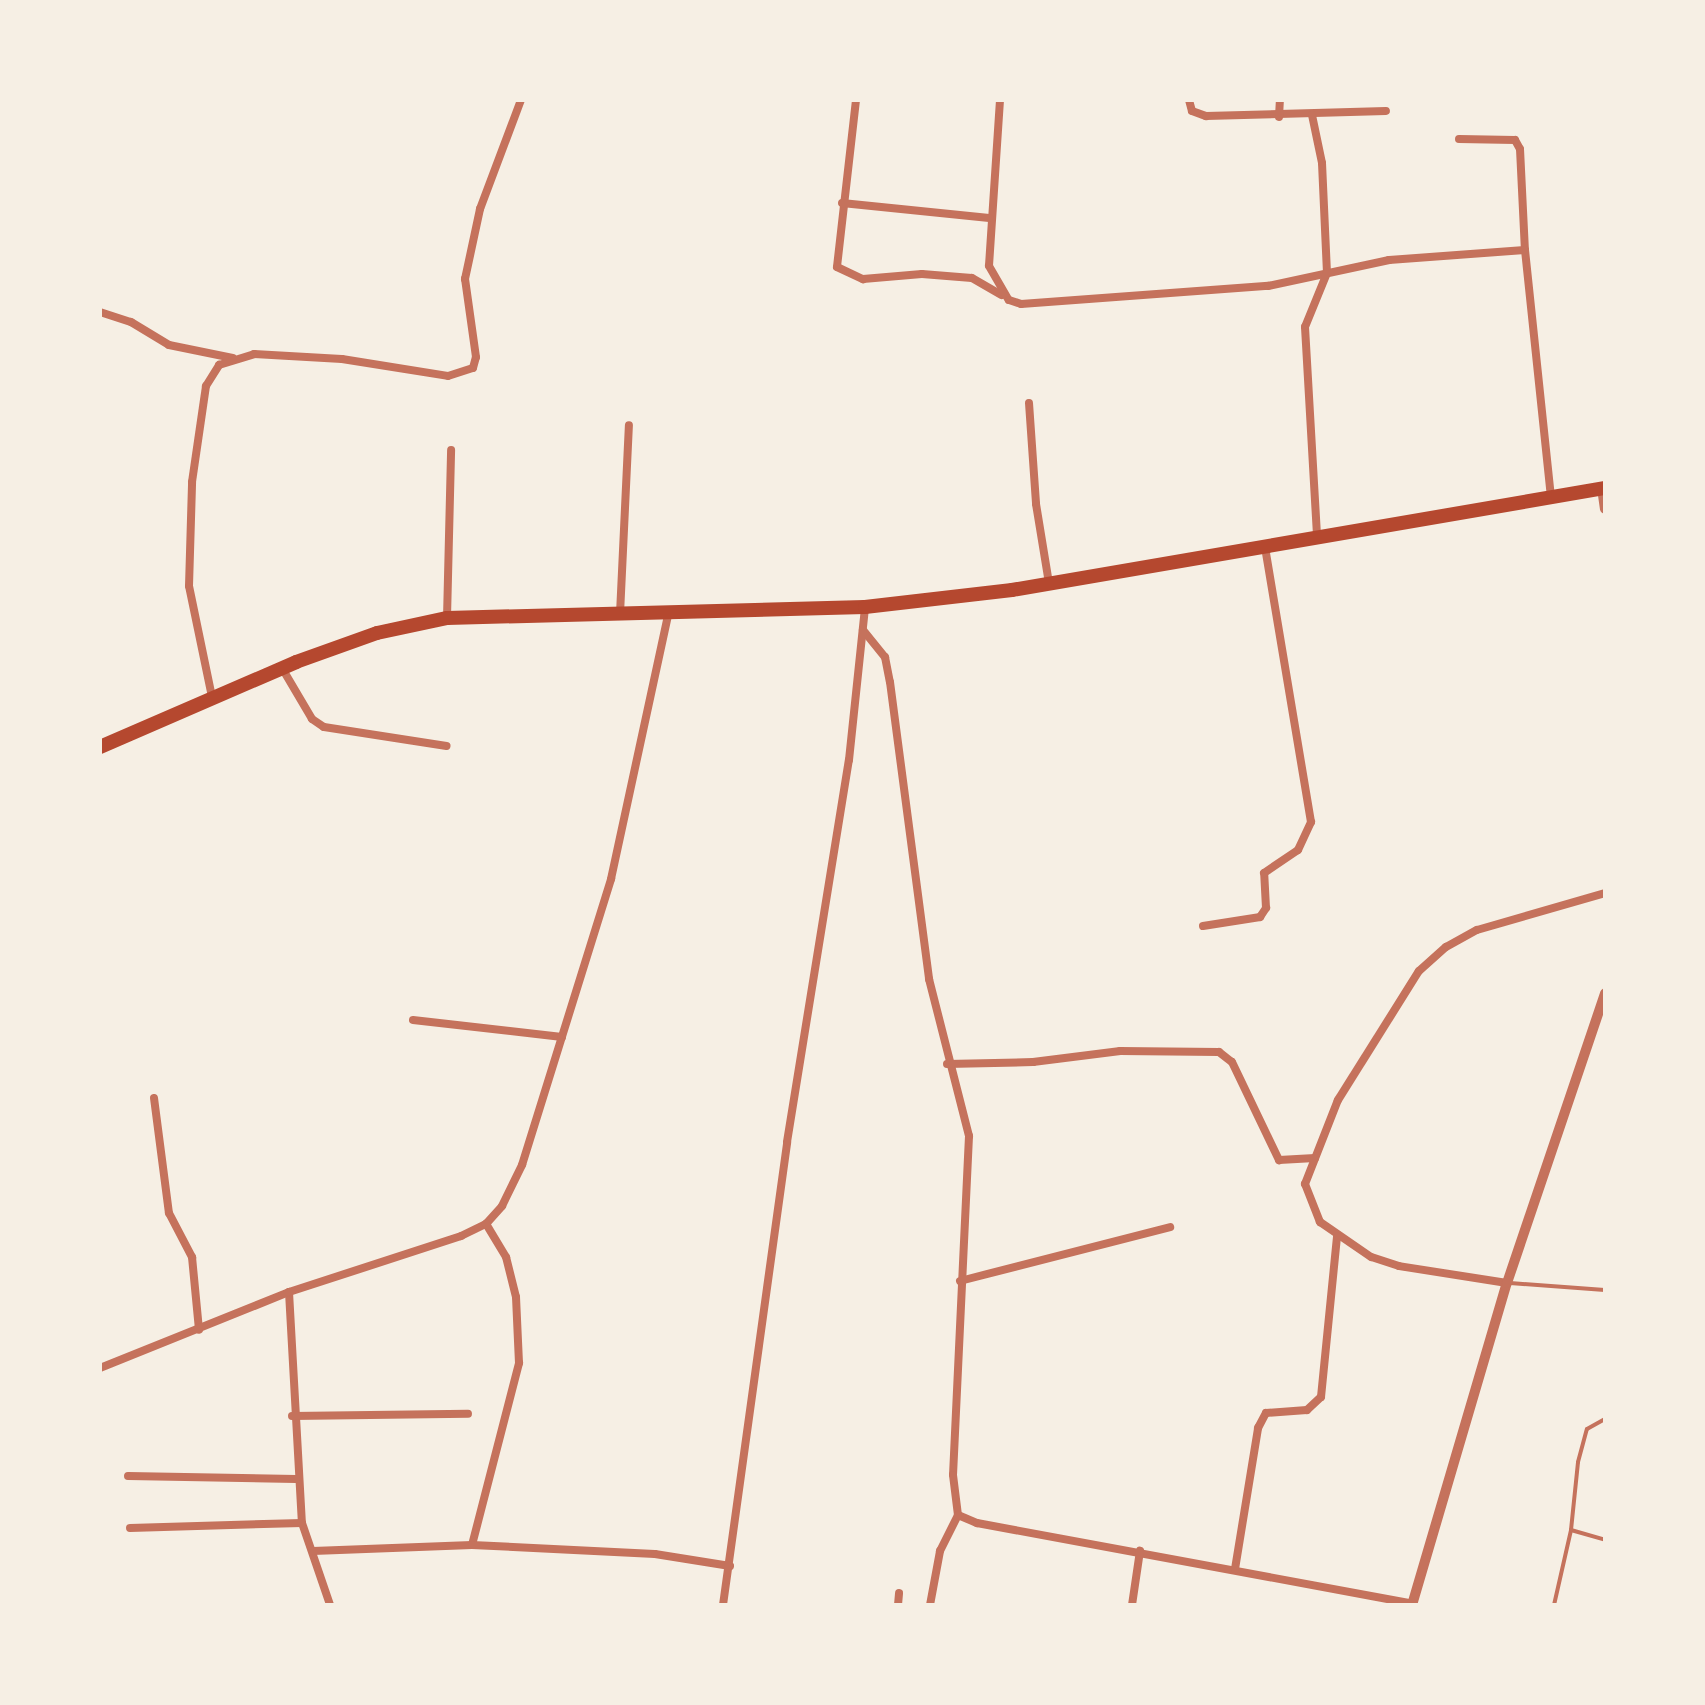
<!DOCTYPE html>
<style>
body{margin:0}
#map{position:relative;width:1705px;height:1705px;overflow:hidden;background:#f6efe4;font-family:Karla,sans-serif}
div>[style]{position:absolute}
.service>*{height:4px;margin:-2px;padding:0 2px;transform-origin:2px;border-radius:2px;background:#c5725c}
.minor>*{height:8px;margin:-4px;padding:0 4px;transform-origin:4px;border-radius:4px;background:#c5725c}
.tertiary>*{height:10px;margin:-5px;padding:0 5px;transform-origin:5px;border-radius:5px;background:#c5725c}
.trunk>*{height:14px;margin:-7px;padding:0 7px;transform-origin:7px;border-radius:7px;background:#b5482f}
span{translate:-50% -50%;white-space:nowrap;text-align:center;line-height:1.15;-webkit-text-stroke:6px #f6efe4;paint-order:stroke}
.frame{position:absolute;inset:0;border:102px solid #f6efe4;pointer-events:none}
</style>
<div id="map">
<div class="service">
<i style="left:1510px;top:1283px;width:95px;rotate:4.2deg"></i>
<i style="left:1571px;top:1530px;width:35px;rotate:16deg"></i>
<i style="left:1554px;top:1605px;width:77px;rotate:-77.2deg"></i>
<i style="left:1571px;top:1530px;width:68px;rotate:-84.1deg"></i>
<i style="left:1578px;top:1462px;width:34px;rotate:-75deg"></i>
<i style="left:1587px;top:1429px;width:21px;rotate:-29deg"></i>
</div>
<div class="minor">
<i style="left:856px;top:100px;width:168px;rotate:96.5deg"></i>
<i style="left:837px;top:267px;width:29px;rotate:25deg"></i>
<i style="left:863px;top:279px;width:59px;rotate:-4.8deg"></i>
<i style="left:922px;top:274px;width:50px;rotate:4.6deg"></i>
<i style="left:972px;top:278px;width:34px;rotate:30deg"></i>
<i style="left:1000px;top:100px;width:166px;rotate:93.8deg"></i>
<i style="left:989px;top:266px;width:39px;rotate:60deg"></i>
<i style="left:1009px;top:300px;width:13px;rotate:18deg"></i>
<i style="left:1021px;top:304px;width:248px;rotate:-4.2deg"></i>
<i style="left:1268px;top:286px;width:124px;rotate:-12.1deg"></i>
<i style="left:1389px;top:260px;width:136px;rotate:-4.2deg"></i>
<i style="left:1189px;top:100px;width:11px;rotate:75deg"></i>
<i style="left:1192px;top:111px;width:15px;rotate:20deg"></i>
<i style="left:1206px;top:116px;width:180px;rotate:-1.6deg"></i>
<i style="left:1312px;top:115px;width:49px;rotate:78.2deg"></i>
<i style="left:1322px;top:163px;width:110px;rotate:87.4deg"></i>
<i style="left:1327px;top:273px;width:58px;rotate:112.2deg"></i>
<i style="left:1305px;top:327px;width:208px;rotate:86.7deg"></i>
<i style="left:1279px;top:117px;width:17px;rotate:-87deg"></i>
<i style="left:1459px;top:139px;width:56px;rotate:1deg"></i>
<i style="left:1515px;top:140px;width:10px;rotate:61deg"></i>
<i style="left:1520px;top:149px;width:101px;rotate:87.2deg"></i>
<i style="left:1525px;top:250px;width:247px;rotate:84deg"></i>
<i style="left:842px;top:203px;width:148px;rotate:5.8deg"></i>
<i style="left:100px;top:312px;width:33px;rotate:18deg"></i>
<i style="left:131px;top:322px;width:44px;rotate:31.2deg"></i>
<i style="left:169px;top:345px;width:65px;rotate:11.5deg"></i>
<i style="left:1029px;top:403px;width:101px;rotate:86deg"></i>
<i style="left:1036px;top:504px;width:80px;rotate:80.7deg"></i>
<i style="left:620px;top:614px;width:189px;rotate:-87.3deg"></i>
<i style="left:447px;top:618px;width:168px;rotate:-88.6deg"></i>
<i style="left:863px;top:630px;width:35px;rotate:51deg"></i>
<i style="left:885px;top:657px;width:25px;rotate:79deg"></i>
<i style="left:890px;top:682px;width:300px;rotate:82.5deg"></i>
<i style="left:929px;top:979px;width:162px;rotate:75.7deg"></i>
<i style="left:969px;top:1136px;width:339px;rotate:92.7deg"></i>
<i style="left:953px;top:1475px;width:40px;rotate:82.9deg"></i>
<i style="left:958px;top:1515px;width:21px;rotate:23deg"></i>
<i style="left:977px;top:1523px;width:442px;rotate:10.5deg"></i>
<i style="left:282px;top:668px;width:59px;rotate:59.5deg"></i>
<i style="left:312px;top:719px;width:14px;rotate:34deg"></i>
<i style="left:324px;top:727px;width:124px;rotate:8.8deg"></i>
<i style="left:212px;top:697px;width:113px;rotate:-101.7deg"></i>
<i style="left:189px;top:586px;width:104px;rotate:-88.3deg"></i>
<i style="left:192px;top:482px;width:97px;rotate:-81.7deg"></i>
<i style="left:206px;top:386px;width:25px;rotate:-58deg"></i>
<i style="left:219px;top:365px;width:37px;rotate:-17deg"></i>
<i style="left:254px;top:354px;width:88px;rotate:3.3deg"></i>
<i style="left:342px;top:359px;width:107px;rotate:9.1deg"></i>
<i style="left:448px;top:376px;width:26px;rotate:-18deg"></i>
<i style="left:473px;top:368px;width:11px;rotate:-75deg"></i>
<i style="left:476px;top:357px;width:79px;rotate:-98deg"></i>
<i style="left:465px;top:279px;width:72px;rotate:-77.9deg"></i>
<i style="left:480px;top:209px;width:116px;rotate:-69.4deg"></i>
<i style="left:1203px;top:926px;width:58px;rotate:-9deg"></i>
<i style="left:1260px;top:917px;width:11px;rotate:-56deg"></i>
<i style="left:1266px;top:908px;width:35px;rotate:-93deg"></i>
<i style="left:1264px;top:873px;width:41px;rotate:-34.1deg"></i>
<i style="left:1298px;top:850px;width:31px;rotate:-65deg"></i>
<i style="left:1311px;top:822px;width:280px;rotate:-99.5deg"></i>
<i style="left:413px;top:1020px;width:150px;rotate:6.5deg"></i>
<i style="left:947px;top:1064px;width:86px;rotate:-1.3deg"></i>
<i style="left:1033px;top:1062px;width:88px;rotate:-7.2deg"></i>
<i style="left:1120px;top:1051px;width:99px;rotate:0.6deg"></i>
<i style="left:1219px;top:1052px;width:16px;rotate:38deg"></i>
<i style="left:1232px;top:1062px;width:109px;rotate:64.4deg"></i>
<i style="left:1279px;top:1160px;width:36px;rotate:-3deg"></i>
<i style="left:154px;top:1098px;width:116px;rotate:82.6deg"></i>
<i style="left:169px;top:1213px;width:50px;rotate:62.4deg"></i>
<i style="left:192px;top:1257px;width:73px;rotate:84.5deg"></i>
<i style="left:960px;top:1281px;width:217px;rotate:-14.4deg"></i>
<i style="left:1507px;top:1283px;width:109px;rotate:-171.1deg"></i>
<i style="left:1399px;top:1266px;width:29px;rotate:-162deg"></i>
<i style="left:1371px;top:1257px;width:62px;rotate:-145.5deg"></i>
<i style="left:1320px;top:1222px;width:41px;rotate:-111.5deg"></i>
<i style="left:1305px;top:1184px;width:90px;rotate:-68.6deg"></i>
<i style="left:1338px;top:1100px;width:152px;rotate:-57.9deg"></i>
<i style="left:1419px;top:971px;width:36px;rotate:-42deg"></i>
<i style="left:1446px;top:947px;width:35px;rotate:-29deg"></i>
<i style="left:1477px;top:930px;width:133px;rotate:-16.1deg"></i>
<i style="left:289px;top:1292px;width:231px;rotate:86.8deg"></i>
<i style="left:302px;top:1523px;width:87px;rotate:71.1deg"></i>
<i style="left:100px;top:1368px;width:204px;rotate:-21.9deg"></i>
<i style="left:289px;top:1292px;width:181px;rotate:-18deg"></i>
<i style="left:461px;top:1236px;width:28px;rotate:-26deg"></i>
<i style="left:486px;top:1224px;width:24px;rotate:-48deg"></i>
<i style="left:502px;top:1206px;width:46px;rotate:-64deg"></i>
<i style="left:522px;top:1165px;width:300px;rotate:-72.7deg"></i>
<i style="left:611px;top:879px;width:269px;rotate:-77.8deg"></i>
<i style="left:292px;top:1416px;width:176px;rotate:-0.7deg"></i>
<i style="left:128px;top:1476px;width:168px;rotate:1deg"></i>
<i style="left:130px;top:1528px;width:172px;rotate:-1.7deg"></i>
<i style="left:472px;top:1545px;width:188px;rotate:-75.5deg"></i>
<i style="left:519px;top:1363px;width:66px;rotate:-92.6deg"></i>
<i style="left:516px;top:1297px;width:41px;rotate:-104deg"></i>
<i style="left:506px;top:1257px;width:39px;rotate:-121deg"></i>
<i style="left:313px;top:1551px;width:159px;rotate:-2.2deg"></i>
<i style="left:472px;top:1545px;width:183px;rotate:2.8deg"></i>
<i style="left:655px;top:1554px;width:76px;rotate:9.1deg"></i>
<i style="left:1235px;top:1569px;width:143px;rotate:-80.7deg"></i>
<i style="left:1258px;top:1428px;width:17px;rotate:-62deg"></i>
<i style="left:1266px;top:1413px;width:41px;rotate:-4.2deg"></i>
<i style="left:1307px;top:1410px;width:19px;rotate:-43deg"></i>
<i style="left:1321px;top:1397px;width:161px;rotate:-84.3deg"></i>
<i style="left:723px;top:1605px;width:467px;rotate:-82.1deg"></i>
<i style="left:787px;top:1142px;width:387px;rotate:-80.8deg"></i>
<i style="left:849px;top:760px;width:154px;rotate:-84deg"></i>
<i style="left:898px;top:1605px;width:12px;rotate:-85deg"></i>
<i style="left:930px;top:1605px;width:55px;rotate:-79.5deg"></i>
<i style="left:940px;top:1551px;width:40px;rotate:-63.4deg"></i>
<i style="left:1132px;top:1605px;width:55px;rotate:-81.6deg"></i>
</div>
<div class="tertiary">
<i style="left:1602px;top:488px;width:21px;rotate:82deg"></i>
<i style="left:1412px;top:1605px;width:336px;rotate:-73.6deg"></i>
<i style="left:1507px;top:1283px;width:306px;rotate:-71.3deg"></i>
</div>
<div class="trunk">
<i style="left:100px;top:747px;width:214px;rotate:-23.4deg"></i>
<i style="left:296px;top:662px;width:86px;rotate:-19.7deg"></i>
<i style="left:377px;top:633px;width:72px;rotate:-12.1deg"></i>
<i style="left:447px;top:618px;width:418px;rotate:-1.5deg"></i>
<i style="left:865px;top:607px;width:148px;rotate:-6.6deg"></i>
<i style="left:1012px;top:590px;width:602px;rotate:-9.76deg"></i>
</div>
<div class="frame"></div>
</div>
